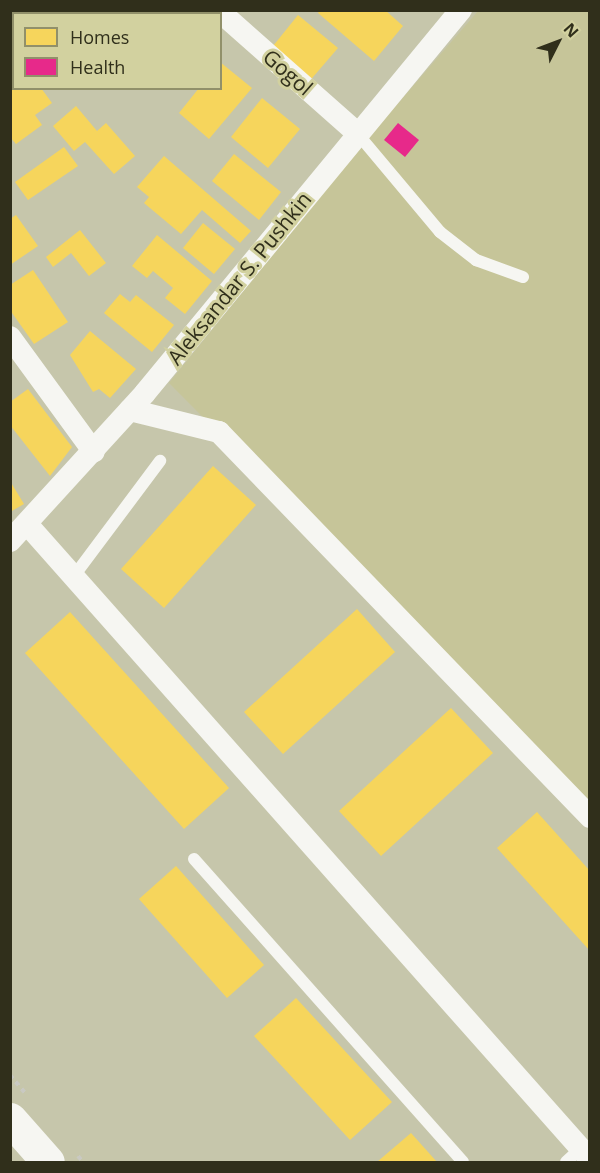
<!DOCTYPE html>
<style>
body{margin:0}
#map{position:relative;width:600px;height:1173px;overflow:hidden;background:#c6c6ab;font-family:"Open Sans",sans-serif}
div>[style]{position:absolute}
.built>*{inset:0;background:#c6c599}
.homes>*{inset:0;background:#f6d55c}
.health>*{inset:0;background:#e7298a}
.path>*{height:4px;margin-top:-2px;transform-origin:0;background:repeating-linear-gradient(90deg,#c9c9c2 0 4.5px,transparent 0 9px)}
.service>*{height:12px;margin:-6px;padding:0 6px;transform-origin:6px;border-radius:6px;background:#f6f6f2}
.minor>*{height:22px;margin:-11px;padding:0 11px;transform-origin:11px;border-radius:11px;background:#f6f6f2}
.secondary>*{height:33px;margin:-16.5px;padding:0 16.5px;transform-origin:16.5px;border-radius:16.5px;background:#f6f6f2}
span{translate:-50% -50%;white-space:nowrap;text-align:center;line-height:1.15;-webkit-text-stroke:6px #d2d19f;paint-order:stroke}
.street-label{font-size:21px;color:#302f1b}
.frame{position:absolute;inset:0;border:12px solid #302f1b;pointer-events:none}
.legend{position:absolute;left:12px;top:12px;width:210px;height:78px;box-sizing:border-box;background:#d2d19f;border:2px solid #91906a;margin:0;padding:8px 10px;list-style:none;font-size:18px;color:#302f1b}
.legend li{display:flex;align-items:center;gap:12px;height:30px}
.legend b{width:30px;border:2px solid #91906a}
.north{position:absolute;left:528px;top:12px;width:60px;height:60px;-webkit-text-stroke:4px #d2d19f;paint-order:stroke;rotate:48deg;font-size:16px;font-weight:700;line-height:24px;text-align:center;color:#302f1b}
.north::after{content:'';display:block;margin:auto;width:21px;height:27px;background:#302f1b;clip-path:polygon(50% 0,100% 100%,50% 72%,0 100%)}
</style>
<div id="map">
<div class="built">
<i style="clip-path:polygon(478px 11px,589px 11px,589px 805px,169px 383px,355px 153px)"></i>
</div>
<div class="homes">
<i style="clip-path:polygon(133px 10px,154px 10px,158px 14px,130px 14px)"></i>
<i style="clip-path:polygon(320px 10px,385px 10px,403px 26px,374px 61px,318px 13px)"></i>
<i style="clip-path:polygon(298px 15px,338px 48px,307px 84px,269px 51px)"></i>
<i style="clip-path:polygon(10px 56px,14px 88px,41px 88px,52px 103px,35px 115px,42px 125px,16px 144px,10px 137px)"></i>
<i style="clip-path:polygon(220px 62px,252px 88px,209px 139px,179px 113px,199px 88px,220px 88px)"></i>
<i style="clip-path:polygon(262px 98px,300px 129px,268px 168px,231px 137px)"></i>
<i style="clip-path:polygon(76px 106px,97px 131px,106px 123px,135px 156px,114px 174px,85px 142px,74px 151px,53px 126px)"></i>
<i style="clip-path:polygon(64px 147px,78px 166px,28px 200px,15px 182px)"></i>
<i style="clip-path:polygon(234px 154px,281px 192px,259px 220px,212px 181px)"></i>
<i style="clip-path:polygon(164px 156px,251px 231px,240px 243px,202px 210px,181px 234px,144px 203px,149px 197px,137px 187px)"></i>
<i style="clip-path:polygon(16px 215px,38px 246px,10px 265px,10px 219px)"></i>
<i style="clip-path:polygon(203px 223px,235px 249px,214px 274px,183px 248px)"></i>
<i style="clip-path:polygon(80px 230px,106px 263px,89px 276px,71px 253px,53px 267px,46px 257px)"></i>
<i style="clip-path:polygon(157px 235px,212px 281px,185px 314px,165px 298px,173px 288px,153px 271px,147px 278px,132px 266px)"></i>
<i style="clip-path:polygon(33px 270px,68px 322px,34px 344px,10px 310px,10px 285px)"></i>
<i style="clip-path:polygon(120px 294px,130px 302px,136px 295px,174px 325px,152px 352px,104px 313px)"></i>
<i style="clip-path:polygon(90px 331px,136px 369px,110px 398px,99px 389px,93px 392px,70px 355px)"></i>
<i style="clip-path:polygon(28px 389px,72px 447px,50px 476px,10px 425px,10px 402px)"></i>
<i style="clip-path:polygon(213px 466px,256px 505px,164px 608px,121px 569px)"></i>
<i style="clip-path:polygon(10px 481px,24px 504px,10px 512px)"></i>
<i style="clip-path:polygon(357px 609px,395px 652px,283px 754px,244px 712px)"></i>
<i style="clip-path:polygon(70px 612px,229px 788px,184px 829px,25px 653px)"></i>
<i style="clip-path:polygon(451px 708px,493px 753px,381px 856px,339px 811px)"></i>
<i style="clip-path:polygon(537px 812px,590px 871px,590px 951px,497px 848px)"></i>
<i style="clip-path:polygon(176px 866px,264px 965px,227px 998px,139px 899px)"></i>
<i style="clip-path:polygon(296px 998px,392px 1102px,350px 1140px,254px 1036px)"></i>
<i style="clip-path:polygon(411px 1133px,437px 1162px,377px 1162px)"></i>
</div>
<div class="health">
<i style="clip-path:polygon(398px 123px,419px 140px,405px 157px,384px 140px)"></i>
</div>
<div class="path">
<i style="left:10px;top:1075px;width:23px;rotate:50deg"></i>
<i style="left:78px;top:1156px;width:8px;rotate:50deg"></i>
</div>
<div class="service">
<i style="left:357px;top:133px;width:129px;rotate:50deg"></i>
<i style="left:440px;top:232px;width:46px;rotate:37.9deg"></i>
<i style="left:476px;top:260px;width:50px;rotate:19.9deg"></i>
<i style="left:74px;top:576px;width:144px;rotate:-53.2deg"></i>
<i style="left:194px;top:859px;width:405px;rotate:48.4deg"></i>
<i style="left:566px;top:1162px;width:19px;rotate:-43deg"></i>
</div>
<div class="minor">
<i style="left:218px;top:10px;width:186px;rotate:41.5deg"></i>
<i style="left:10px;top:337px;width:142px;rotate:53.9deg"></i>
<i style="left:130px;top:410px;width:92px;rotate:13.9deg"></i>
<i style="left:219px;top:432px;width:535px;rotate:46.06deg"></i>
<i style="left:27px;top:524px;width:849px;rotate:48.44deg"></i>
<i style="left:10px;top:541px;width:200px;rotate:-47.6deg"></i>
<i style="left:145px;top:393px;width:497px;rotate:-50.5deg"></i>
</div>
<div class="secondary">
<i style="left:10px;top:1119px;width:57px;rotate:48.5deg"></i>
</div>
<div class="street-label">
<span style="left:288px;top:72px;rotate:41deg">Gogol</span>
<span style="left:239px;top:278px;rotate:-51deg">Aleksandar S. Pushkin</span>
</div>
<div class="frame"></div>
<ul class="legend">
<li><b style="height:16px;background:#f6d55c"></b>Homes</li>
<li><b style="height:16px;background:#e7298a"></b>Health</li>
</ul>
<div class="north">N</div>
</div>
